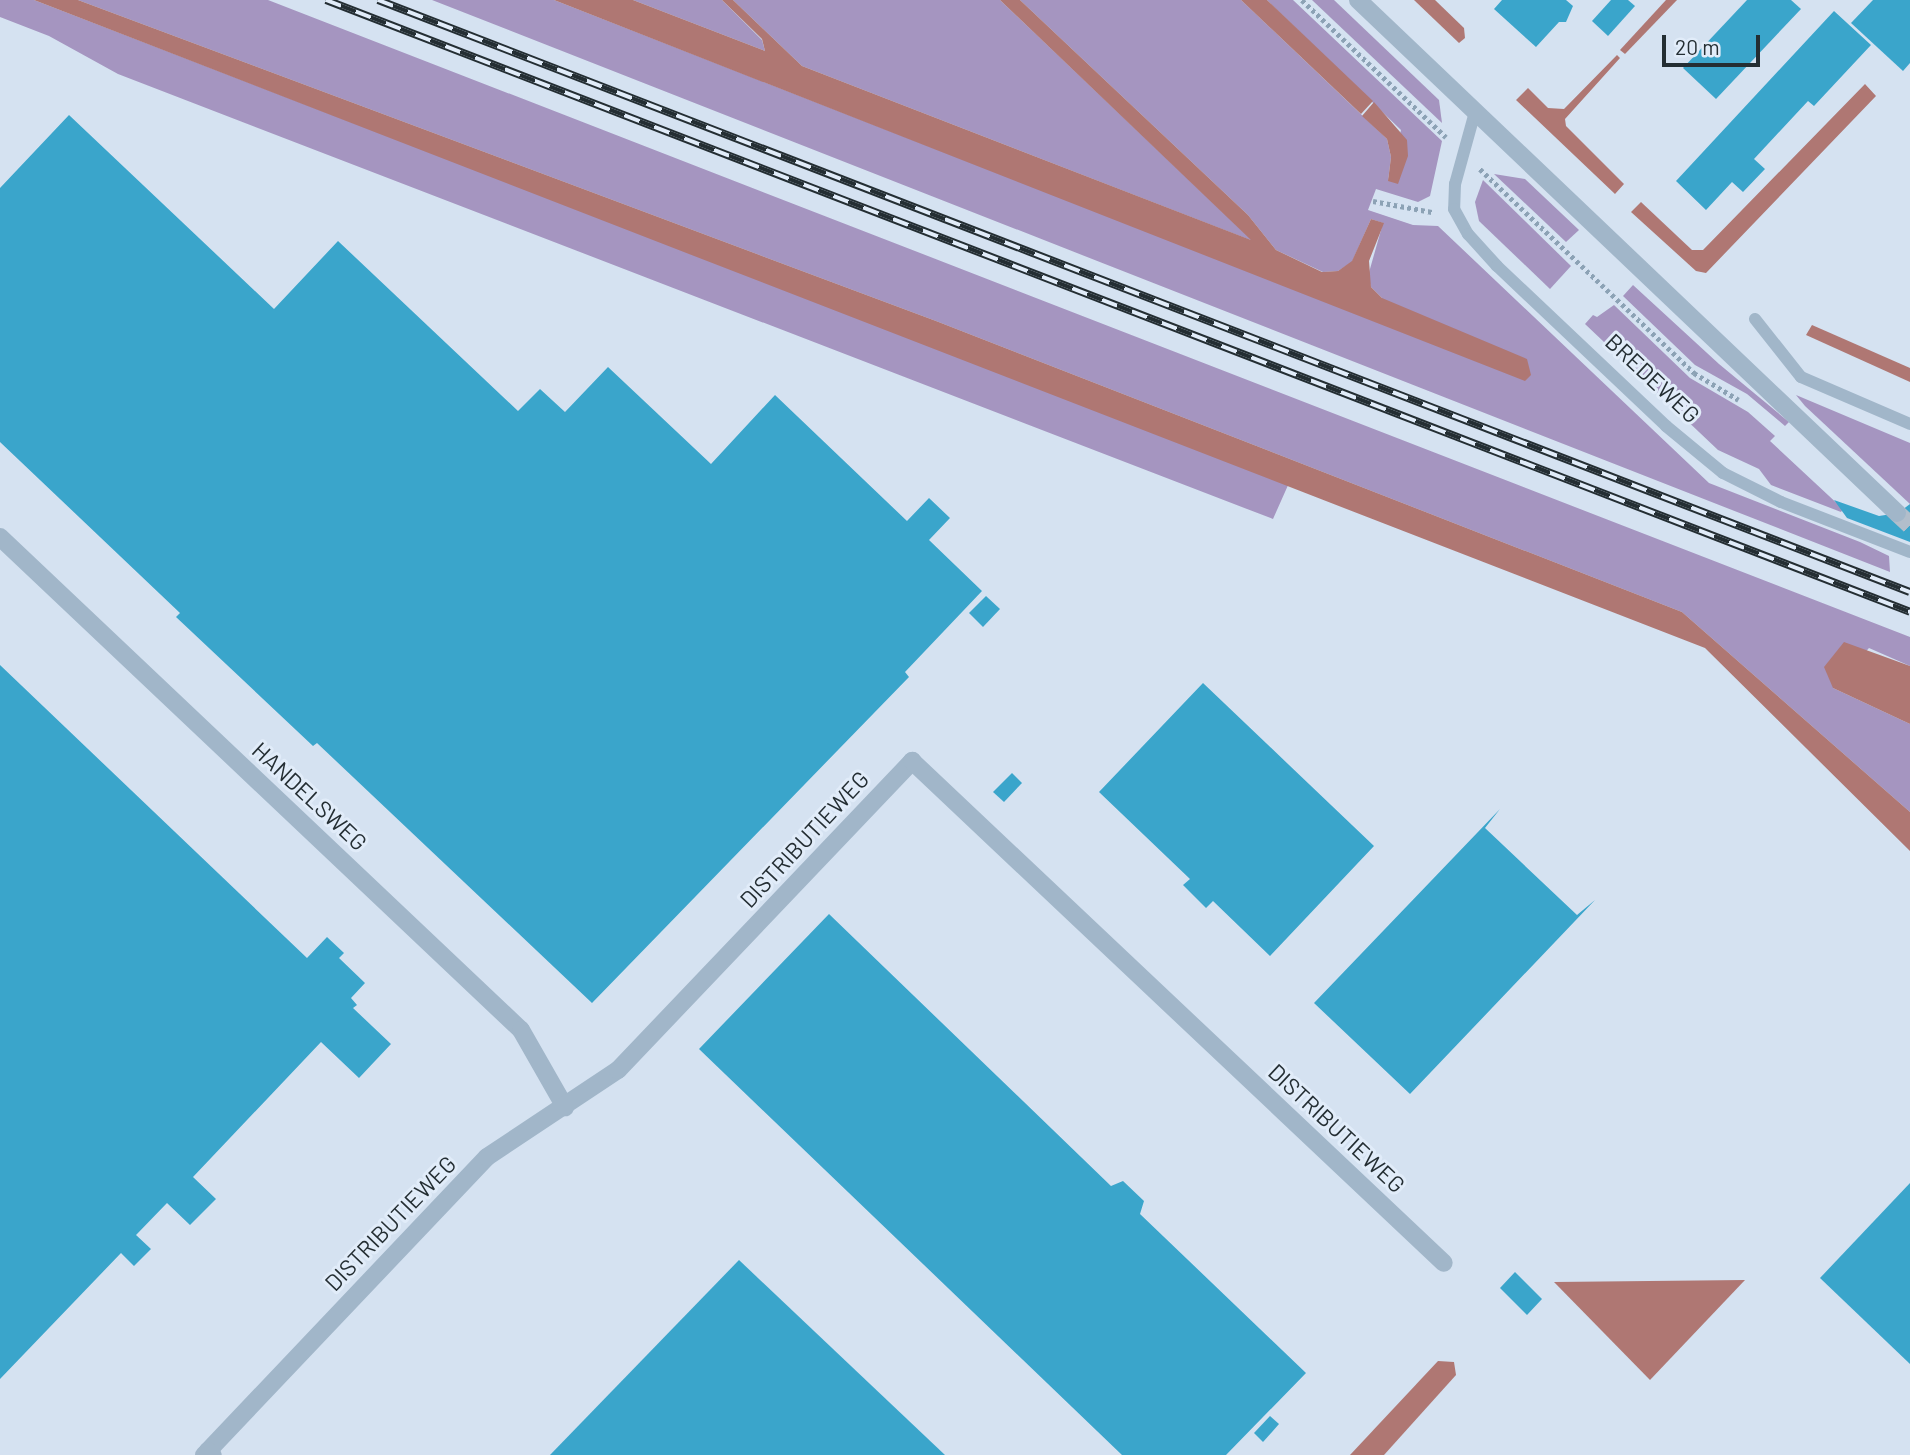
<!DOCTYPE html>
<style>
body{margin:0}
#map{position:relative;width:1910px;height:1455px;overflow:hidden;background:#d5e2f1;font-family:Barlow,sans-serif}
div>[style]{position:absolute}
.green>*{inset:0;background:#a595c0}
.water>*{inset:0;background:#af7773}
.building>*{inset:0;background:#3aa5cb}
.tertiary-tunnel>*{height:18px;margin-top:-9px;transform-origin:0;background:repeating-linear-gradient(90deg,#b2becb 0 18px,transparent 0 27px)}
.path>*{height:4.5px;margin-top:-2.25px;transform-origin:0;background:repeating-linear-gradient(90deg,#8ca2b5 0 3.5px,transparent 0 7px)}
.service>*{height:12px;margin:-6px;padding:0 6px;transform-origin:6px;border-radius:6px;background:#a1b6c9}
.minor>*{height:18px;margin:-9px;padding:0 9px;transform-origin:9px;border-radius:9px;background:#a1b6c9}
.tertiary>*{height:18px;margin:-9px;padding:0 9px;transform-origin:9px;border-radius:9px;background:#a1b6c9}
.rail>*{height:8px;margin-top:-4px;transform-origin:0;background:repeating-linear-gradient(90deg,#e1ecf9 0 16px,#242e33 0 32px);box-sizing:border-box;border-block:2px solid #242e33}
span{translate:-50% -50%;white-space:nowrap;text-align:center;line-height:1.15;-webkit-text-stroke:6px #e1ecf9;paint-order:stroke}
.street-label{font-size:23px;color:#242e33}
.scale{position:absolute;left:1662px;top:35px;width:98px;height:32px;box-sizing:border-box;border:4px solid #242e33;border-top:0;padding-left:9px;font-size:21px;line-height:24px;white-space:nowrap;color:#242e33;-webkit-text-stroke:5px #e1ecf9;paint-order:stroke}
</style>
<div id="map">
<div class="green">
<i style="clip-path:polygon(0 0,34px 0,1289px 483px,1273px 519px,118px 74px,49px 36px,0 17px)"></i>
<i style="clip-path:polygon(78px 0,268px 0,1910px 637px,1910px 666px,1869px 648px,1833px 688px,1910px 724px,1910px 812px,1682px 612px,936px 321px)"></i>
<i style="clip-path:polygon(432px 0,554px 0,1341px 307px,1382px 298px,1371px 287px,1368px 276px,1383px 223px,1371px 219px,1352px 262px,1338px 271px,1323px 272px,1276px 250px,1248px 215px,1020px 0,1241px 0,1387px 139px,1391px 157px,1388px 181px,1401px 130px,1267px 0,1293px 0,1442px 141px,1430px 196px,1418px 202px,1376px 189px,1368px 210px,1413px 225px,1438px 226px,1709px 483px,1860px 542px,1889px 556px,1890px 572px)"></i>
<i style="clip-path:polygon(633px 0,722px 0,762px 40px,765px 51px)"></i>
<i style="clip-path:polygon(733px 0,1000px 0,1253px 241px,802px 66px)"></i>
<i style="clip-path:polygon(1312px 0,1334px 0,1439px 100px,1442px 123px)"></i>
<i style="clip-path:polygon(1494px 174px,1525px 179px,1579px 230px,1566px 242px)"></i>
<i style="clip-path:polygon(1483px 180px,1571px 266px,1550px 289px,1479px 221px,1475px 202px)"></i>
<i style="clip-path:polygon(1633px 285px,1719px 364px,1789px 422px,1785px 426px,1747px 394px,1695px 365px,1623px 296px)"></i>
<i style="clip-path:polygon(1614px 305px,1690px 378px,1748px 412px,1775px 436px,1770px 441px,1843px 509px,1841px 512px,1771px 485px,1759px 469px,1718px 450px,1585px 324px,1593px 315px,1597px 317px)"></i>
<i style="clip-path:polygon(1796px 395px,1910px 443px,1910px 504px,1805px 406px)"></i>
</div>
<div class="water">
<i style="clip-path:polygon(34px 0,78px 0,936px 321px,1682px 612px,1910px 812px,1910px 851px,1705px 648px)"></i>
<i style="clip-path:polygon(554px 0,633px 0,765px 51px,762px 39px,722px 0,733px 0,802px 66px,1251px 240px,1000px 0,1020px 0,1248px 215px,1276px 250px,1322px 272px,1338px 271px,1352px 261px,1371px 219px,1384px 223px,1369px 261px,1371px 287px,1382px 298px,1527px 359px,1531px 375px,1525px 381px)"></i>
<i style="clip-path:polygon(1241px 0,1267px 0,1373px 101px,1361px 114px)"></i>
<i style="clip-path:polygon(1414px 0,1435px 0,1464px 28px,1465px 38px,1459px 43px)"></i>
<i style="clip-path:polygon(1666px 0,1677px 0,1625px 54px,1620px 50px)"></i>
<i style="clip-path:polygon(1617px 55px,1620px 58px,1565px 119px,1566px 126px,1624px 184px,1615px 194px,1516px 100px,1528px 88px,1548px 108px,1564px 109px)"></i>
<i style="clip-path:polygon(1865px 84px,1876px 96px,1706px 273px,1696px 271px,1631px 212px,1641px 202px,1692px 250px,1703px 250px)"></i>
<i style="clip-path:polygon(1374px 102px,1407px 140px,1408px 156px,1398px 184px,1388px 181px,1391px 157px,1387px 139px,1362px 116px)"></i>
<i style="clip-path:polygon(1812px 325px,1910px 368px,1910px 382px,1806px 335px)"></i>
<i style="clip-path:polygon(1844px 642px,1910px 666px,1910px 724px,1833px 688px,1824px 667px)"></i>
<i style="clip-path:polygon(1745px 1280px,1650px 1380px,1554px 1282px)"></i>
<i style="clip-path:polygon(1438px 1361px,1454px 1362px,1456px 1375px,1384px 1455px,1350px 1455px)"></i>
</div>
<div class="building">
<i style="clip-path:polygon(1502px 0,1566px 0,1573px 6px,1566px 22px,1559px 22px,1536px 47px,1494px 9px)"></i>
<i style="clip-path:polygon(1611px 0,1628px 0,1635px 6px,1608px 36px,1592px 21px)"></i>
<i style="clip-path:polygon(1747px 0,1791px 0,1801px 9px,1716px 99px,1683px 68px)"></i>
<i style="clip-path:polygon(1873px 0,1910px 0,1910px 63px,1903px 71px,1851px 23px)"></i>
<i style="clip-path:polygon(1834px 11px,1871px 45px,1814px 106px,1808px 101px,1754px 159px,1765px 169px,1743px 192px,1732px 182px,1706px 210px,1676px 181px)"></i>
<i style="clip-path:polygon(69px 115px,274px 309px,338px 241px,518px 411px,540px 389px,565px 412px,608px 367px,711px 464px,775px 395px,907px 521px,929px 498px,950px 518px,929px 540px,982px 591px,905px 672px,909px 677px,592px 1003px,317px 743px,313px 746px,176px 617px,180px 613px,0 442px,0 188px)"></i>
<i style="clip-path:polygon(1834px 500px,1879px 516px,1898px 513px,1910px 504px,1910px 542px,1847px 518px)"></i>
<i style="clip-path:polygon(986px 596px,1000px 609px,983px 627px,969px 613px)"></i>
<i style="clip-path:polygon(0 665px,307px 958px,327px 937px,344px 953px,339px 958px,365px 983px,351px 998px,357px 1005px,353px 1008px,391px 1044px,359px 1078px,321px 1042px,193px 1177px,216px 1199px,190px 1225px,167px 1203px,136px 1235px,151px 1249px,134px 1266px,121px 1253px,0 1379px)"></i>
<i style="clip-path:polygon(1203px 683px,1374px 846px,1270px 956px,1213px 901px,1206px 908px,1183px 885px,1190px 879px,1099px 792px)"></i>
<i style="clip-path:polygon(1012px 773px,1022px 783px,1004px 802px,993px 792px)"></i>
<i style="clip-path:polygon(1500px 809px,1485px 828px,1577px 915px,1595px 900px,1410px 1094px,1314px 1003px)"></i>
<i style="clip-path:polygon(829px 914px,1111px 1186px,1123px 1181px,1144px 1201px,1140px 1214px,1306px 1373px,1226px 1455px,1122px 1455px,699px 1049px)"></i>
<i style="clip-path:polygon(1910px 1183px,1910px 1364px,1820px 1278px)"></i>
<i style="clip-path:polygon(739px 1260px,945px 1455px,550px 1455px)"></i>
<i style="clip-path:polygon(1515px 1272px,1542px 1299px,1527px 1315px,1500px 1288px)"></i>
<i style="clip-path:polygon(1270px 1416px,1279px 1424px,1263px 1442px,1254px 1433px)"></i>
</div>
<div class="tertiary-tunnel">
<i style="left:1897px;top:513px;width:18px;rotate:43deg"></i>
</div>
<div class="path">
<i style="left:1302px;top:0;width:199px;rotate:43.6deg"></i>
<i style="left:1480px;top:169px;width:296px;rotate:43.6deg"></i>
<i style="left:1694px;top:373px;width:52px;rotate:31deg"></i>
<i style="left:1373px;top:201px;width:60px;rotate:10.6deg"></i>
</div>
<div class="service">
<i style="left:1475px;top:112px;width:75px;rotate:105.5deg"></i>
<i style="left:1455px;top:184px;width:25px;rotate:92deg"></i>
<i style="left:1454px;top:209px;width:29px;rotate:61deg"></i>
<i style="left:1468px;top:234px;width:43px;rotate:47.8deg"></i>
<i style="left:1497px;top:266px;width:233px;rotate:43.4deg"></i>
<i style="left:1666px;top:426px;width:74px;rotate:39.5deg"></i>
<i style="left:1723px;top:473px;width:65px;rotate:26.6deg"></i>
<i style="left:1781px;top:502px;width:138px;rotate:21.2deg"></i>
<i style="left:1755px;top:319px;width:74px;rotate:51.6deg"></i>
<i style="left:1801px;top:377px;width:119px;rotate:23.3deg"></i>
</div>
<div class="minor">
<i style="left:0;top:537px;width:717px;rotate:43.42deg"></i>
<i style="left:521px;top:1030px;width:89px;rotate:60.3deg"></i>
<i style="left:208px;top:1451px;width:405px;rotate:-46.5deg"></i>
<i style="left:487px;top:1157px;width:157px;rotate:-33.6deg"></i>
<i style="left:618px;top:1070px;width:427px;rotate:-46.4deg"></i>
<i style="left:912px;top:761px;width:731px;rotate:43.34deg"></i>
</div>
<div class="tertiary">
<i style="left:1358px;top:0;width:744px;rotate:43.58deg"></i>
<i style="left:204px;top:1455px;width:6px;rotate:-45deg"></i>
<i style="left:208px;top:1451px;width:6px;rotate:39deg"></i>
</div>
<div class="rail">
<i style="left:326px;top:0;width:1698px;rotate:21.12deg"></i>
<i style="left:378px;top:0;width:1642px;rotate:21.13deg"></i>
</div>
<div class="street-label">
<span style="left:1653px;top:378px;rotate:43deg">BREDEWEG</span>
<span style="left:310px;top:796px;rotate:43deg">HANDELSWEG</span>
<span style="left:804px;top:839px;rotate:-47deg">DISTRIBUTIEWEG</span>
<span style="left:1337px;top:1128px;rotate:43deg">DISTRIBUTIEWEG</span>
<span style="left:390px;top:1223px;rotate:-46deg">DISTRIBUTIEWEG</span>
</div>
<div class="scale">20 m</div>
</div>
